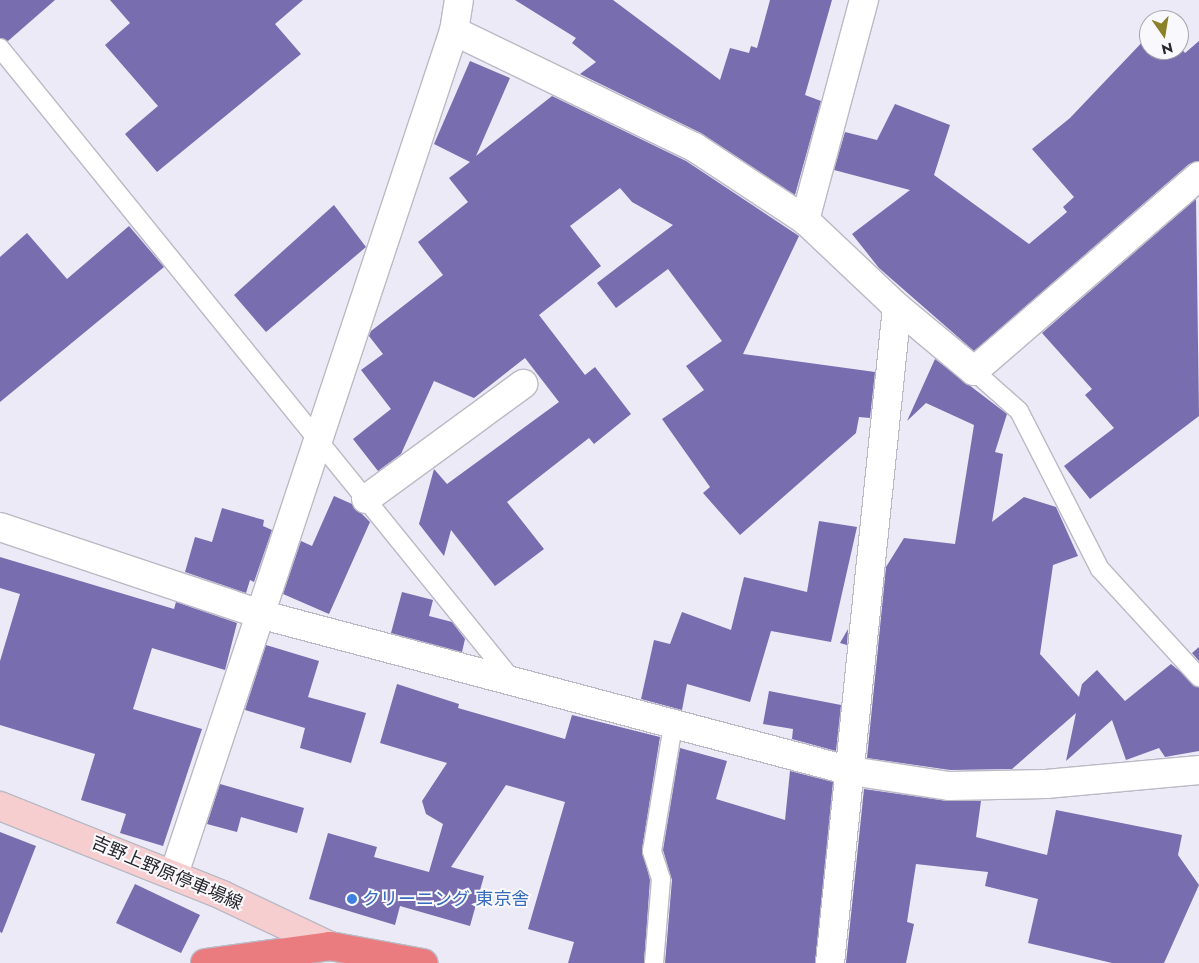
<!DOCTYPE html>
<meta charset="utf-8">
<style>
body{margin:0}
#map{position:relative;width:1199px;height:963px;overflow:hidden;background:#ebeaf6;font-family:Jost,"Noto Sans JP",sans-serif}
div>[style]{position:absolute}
.building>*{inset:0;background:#776daf}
.roads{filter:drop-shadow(1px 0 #babac5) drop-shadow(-1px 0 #babac5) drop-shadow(0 1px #babac5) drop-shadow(0 -1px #babac5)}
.service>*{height:18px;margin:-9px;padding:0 9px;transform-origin:9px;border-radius:9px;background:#fff}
.minor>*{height:28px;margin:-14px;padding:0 14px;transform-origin:14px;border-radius:14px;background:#fff}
.secondary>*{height:28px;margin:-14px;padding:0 14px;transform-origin:14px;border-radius:14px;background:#f7ced0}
.trunk>*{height:28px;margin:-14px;padding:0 14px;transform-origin:14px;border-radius:14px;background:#ea7c80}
.dots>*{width:14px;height:14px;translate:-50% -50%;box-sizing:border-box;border:2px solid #f9f9fd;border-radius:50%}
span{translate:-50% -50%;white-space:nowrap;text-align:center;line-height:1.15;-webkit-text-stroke:4px #f9f9fd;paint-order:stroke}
.street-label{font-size:18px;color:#28272c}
.shop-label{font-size:18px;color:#366cbe}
.left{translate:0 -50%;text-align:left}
.north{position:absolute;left:1139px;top:10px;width:50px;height:50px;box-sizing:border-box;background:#f9f9fd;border:1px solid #a5a5a9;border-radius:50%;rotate:167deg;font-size:14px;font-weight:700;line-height:20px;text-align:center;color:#28272c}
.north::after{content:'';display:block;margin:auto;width:18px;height:22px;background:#8a8129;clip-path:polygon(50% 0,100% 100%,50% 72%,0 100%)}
</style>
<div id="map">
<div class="building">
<i style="clip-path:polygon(0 0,55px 0,8px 41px,0 38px)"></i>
<i style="clip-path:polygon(110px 0,303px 0,275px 24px,301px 54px,157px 172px,125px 134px,158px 106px,105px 45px,130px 23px)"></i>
<i style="clip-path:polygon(515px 0,613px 0,720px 80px,730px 48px,749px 53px,751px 46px,757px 48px,770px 0,832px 0,805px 95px,821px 101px,795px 195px,701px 133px,580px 74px,596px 62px,572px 43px,576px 38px)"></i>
<i style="clip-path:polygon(1149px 35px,1149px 50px,1179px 46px,1185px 53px,1199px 41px,1199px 161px,1189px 164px,974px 351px,879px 268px,852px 234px,910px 190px,834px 170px,845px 132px,877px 140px,895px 104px,950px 125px,934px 175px,1029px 244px,1067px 212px,1063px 207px,1074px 197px,1032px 149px,1070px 118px)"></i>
<i style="clip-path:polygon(470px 61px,510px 78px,476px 156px,552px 96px,686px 161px,799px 236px,743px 354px,875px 372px,870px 418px,859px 417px,856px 433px,740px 535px,703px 493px,710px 487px,662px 419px,704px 390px,686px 366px,722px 341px,668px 269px,616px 308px,597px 283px,673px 225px,632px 202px,620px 188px,570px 226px,601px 266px,539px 315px,585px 375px,595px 367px,631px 414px,594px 444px,589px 438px,507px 502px,544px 549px,495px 586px,451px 530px,444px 556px,419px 524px,434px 469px,447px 484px,559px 402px,525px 358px,474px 398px,434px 381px,401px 454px,378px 471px,353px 439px,391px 409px,361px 370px,383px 354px,369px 336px,371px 331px,443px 275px,418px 242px,468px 202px,449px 178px,470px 162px,434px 144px)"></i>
<i style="clip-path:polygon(1196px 199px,1199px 416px,1090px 499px,1064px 466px,1114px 428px,1085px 395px,1092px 389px,1042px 333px)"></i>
<i style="clip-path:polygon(334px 205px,366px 247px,266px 332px,234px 295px)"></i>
<i style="clip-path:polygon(129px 226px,164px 267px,0 402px,0 257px,27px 233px,67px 279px)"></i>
<i style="clip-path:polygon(935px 359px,1007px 414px,995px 452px,1003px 454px,992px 522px,1024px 497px,1056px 507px,1078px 556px,1053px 565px,1040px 654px,1079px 697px,1082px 684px,1097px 670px,1125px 701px,1171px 664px,1199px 687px,1199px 751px,1165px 757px,1159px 748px,1126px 760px,1112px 720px,1066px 761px,1076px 713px,1012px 769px,950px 770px,867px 758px,886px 567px,904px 538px,955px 544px,974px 425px,926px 403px,907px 421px)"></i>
<i style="clip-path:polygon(334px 496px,352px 504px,370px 522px,329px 614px,283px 594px,301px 541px,312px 546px)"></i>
<i style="clip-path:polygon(222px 508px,264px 520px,263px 526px,272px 530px,254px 582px,250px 580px,246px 593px,185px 572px,195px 537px,212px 542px)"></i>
<i style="clip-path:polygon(819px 521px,857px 527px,831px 642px,771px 631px,750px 702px,687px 684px,682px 710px,641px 699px,654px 640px,670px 644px,682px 612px,731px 630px,744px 577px,807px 592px)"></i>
<i style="clip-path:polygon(0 557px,174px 609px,176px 602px,237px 623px,225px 670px,152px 648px,133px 709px,202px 729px,163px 846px,120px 833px,126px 814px,81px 800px,95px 754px,0 725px,0 661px,20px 594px,0 588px)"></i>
<i style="clip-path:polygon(402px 592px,433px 600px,429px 616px,452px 622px,465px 639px,462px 652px,391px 633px)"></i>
<i style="clip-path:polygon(848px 629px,847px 645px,840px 643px)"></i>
<i style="clip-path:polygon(266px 645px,319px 661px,308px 697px,366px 713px,351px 763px,300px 748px,305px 728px,245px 710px)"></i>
<i style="clip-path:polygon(1199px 647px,1199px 661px,1192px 653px)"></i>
<i style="clip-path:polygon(397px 684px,459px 704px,458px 708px,565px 739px,572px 715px,660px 737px,642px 849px,650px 880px,644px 963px,568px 963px,574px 942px,528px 929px,565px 802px,506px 785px,451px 867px,484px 876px,470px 926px,400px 906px,395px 925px,309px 899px,328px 833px,377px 847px,374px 857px,429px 872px,443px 824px,426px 814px,422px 801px,447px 763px,380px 743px)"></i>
<i style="clip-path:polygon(769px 691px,841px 705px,836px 751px,792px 739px,793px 729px,763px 724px)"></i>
<i style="clip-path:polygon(680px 748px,727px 761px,716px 799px,785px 820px,790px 771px,833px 782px,815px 963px,665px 963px,672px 880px,663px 850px)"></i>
<i style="clip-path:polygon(220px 784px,304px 808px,297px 833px,241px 817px,237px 832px,207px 824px)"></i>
<i style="clip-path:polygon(864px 789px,947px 801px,981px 801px,976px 837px,1047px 855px,1056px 810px,1182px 835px,1178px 855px,1199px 885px,1164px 963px,1112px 963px,1028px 943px,1038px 899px,985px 886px,988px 872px,916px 864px,907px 922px,914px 924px,906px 963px,846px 963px)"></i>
<i style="clip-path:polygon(0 832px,36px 846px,2px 933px,0 932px)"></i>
<i style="clip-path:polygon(135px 884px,200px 915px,181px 953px,116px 923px)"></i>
</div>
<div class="roads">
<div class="service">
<i style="left:0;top:48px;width:816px;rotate:50.97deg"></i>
<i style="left:974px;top:371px;width:60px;rotate:41.6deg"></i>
<i style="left:1019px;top:411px;width:178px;rotate:62.9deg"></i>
<i style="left:1100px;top:569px;width:147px;rotate:47.5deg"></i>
<i style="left:654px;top:963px;width:84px;rotate:-85.2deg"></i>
<i style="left:661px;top:879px;width:29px;rotate:-108deg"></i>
<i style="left:652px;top:851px;width:127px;rotate:-80.5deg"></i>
</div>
<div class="minor">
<i style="left:454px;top:31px;width:267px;rotate:25.8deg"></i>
<i style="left:694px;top:147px;width:133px;rotate:33.3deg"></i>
<i style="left:805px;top:220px;width:127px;rotate:43.4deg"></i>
<i style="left:897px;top:307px;width:100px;rotate:39.7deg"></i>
<i style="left:974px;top:371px;width:298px;rotate:-40.9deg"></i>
<i style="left:805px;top:220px;width:228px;rotate:-75deg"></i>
<i style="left:366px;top:499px;width:195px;rotate:-36.2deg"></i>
<i style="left:0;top:527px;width:277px;rotate:18.5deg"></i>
<i style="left:263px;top:615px;width:608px;rotate:14.86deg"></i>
<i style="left:851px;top:771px;width:99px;rotate:8.7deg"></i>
<i style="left:949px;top:786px;width:97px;rotate:-1.2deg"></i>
<i style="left:1046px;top:784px;width:154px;rotate:-5.2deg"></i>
<i style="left:174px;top:874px;width:888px;rotate:-71.63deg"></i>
<i style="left:454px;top:31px;width:31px;rotate:-81deg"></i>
<i style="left:830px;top:963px;width:659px;rotate:-84.17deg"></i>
</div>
<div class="secondary">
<i style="left:0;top:806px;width:239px;rotate:21.8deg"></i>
<i style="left:222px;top:895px;width:119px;rotate:25.3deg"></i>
</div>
<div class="trunk">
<i style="left:205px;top:963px;width:126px;rotate:-7.7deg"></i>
<i style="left:330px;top:946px;width:95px;rotate:10.4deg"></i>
</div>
</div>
<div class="dots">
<i style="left:352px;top:899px;background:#3f7fe0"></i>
</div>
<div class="street-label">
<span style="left:167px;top:873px;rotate:23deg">吉野上野原停車場線</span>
</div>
<div class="shop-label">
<span class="left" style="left:362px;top:899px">クリーニング 東京舎</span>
</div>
<div class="north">N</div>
</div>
